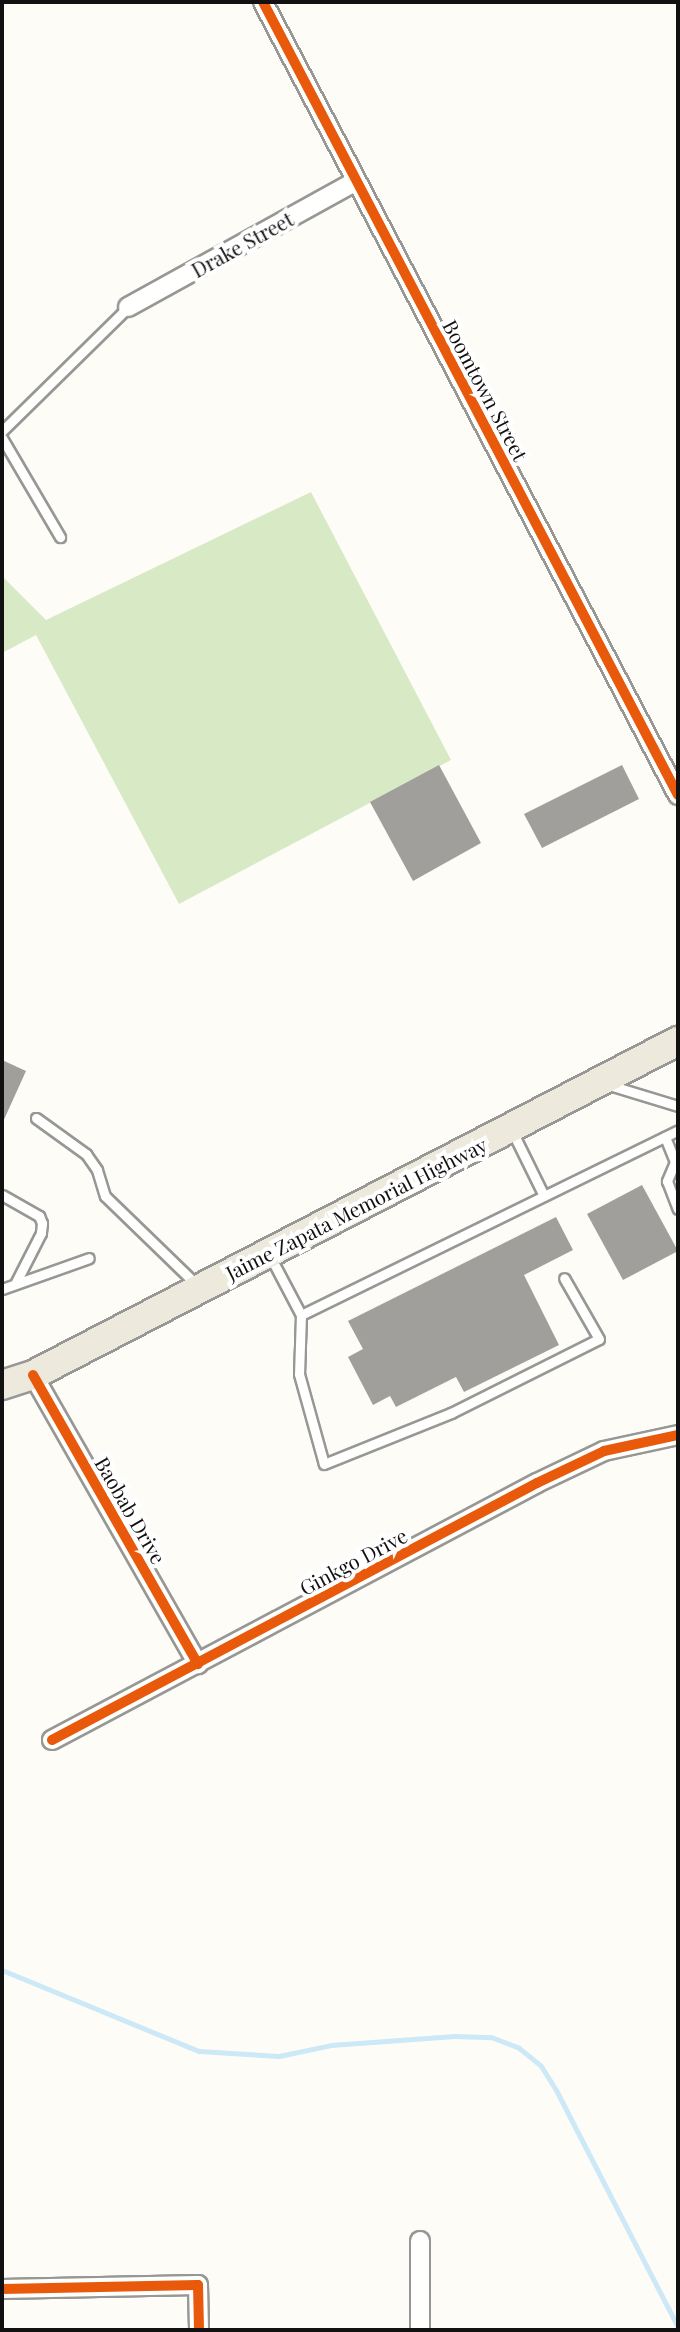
<!DOCTYPE html>
<style>
body{margin:0}
#map{position:relative;width:680px;height:2332px;overflow:hidden;background:#fdfcf7;font-family:"Playfair Display",serif}
div>[style]{position:absolute}
.forest>*{inset:0;background:#d8eac5}
.stream>*{height:5px;margin:-2.5px;padding:0 2.5px;transform-origin:2.5px;border-radius:2.5px;background:#cde8f7}
.building>*{inset:0;background:#a19f9c}
.roads{filter:drop-shadow(2px 0 #979795) drop-shadow(-2px 0 #979795) drop-shadow(0 2px #979795) drop-shadow(0 -2px #979795)}
.service>*{height:9px;margin:-4.5px;padding:0 4.5px;transform-origin:4.5px;border-radius:4.5px;background:#fffffe}
.minor>*{height:18px;margin:-9px;padding:0 9px;transform-origin:9px;border-radius:9px;background:#fffffe}
.primary>*{height:28px;margin:-14px;padding:0 14px;transform-origin:14px;border-radius:14px;background:#ede9dc}
.cycleway>*{height:10px;margin:-5px;padding:0 5px;transform-origin:5px;border-radius:5px;background:#e8590c}
span{translate:-50% -50%;white-space:nowrap;text-align:center;line-height:1.15;-webkit-text-stroke:8px #fff;paint-order:stroke}
.street-label{font-size:20px;color:#111}
.frame{position:absolute;inset:0;border:4px solid #111;pointer-events:none}
</style>
<div id="map">
<div class="forest">
<i style="clip-path:polygon(311px 492px,451px 760px,179px 904px,36px 635px,2px 653px,2px 576px,46px 620px)"></i>
</div>
<div class="stream">
<i style="left:2px;top:1970px;width:213px;rotate:22.4deg"></i>
<i style="left:199px;top:2051px;width:80px;rotate:3.6deg"></i>
<i style="left:279px;top:2056px;width:53px;rotate:-11.9deg"></i>
<i style="left:331px;top:2045px;width:124px;rotate:-4.2deg"></i>
<i style="left:455px;top:2036px;width:36px;rotate:2deg"></i>
<i style="left:491px;top:2037px;width:30px;rotate:21deg"></i>
<i style="left:519px;top:2048px;width:28px;rotate:39deg"></i>
<i style="left:541px;top:2066px;width:28px;rotate:58deg"></i>
<i style="left:556px;top:2090px;width:267px;rotate:62.8deg"></i>
</div>
<div class="building">
<i style="clip-path:polygon(439px 765px,481px 843px,413px 881px,370px 802px)"></i>
<i style="clip-path:polygon(622px 765px,639px 799px,542px 848px,524px 814px)"></i>
<i style="clip-path:polygon(2px 1060px,26px 1071px,2px 1124px)"></i>
<i style="clip-path:polygon(642px 1185px,678px 1251px,623px 1280px,587px 1214px)"></i>
<i style="clip-path:polygon(556px 1217px,573px 1250px,524px 1275px,559px 1345px,464px 1392px,456px 1377px,396px 1407px,390px 1396px,373px 1405px,348px 1357px,363px 1349px,348px 1321px)"></i>
</div>
<div class="roads">
<div class="service">
<i style="left:2px;top:431px;width:177px;rotate:-44.5deg"></i>
<i style="left:2px;top:438px;width:115px;rotate:59.6deg"></i>
<i style="left:606px;top:1084px;width:75px;rotate:17deg"></i>
<i style="left:36px;top:1118px;width:62px;rotate:35.8deg"></i>
<i style="left:86px;top:1154px;width:19px;rotate:55deg"></i>
<i style="left:97px;top:1170px;width:27px;rotate:73deg"></i>
<i style="left:105px;top:1196px;width:129px;rotate:44.1deg"></i>
<i style="left:512px;top:1131px;width:72px;rotate:63.8deg"></i>
<i style="left:665px;top:1137px;width:27px;rotate:68deg"></i>
<i style="left:675px;top:1162px;width:21px;rotate:113deg"></i>
<i style="left:667px;top:1181px;width:30px;rotate:69deg"></i>
<i style="left:2px;top:1195px;width:43px;rotate:29.6deg"></i>
<i style="left:39px;top:1216px;width:8px;rotate:67deg"></i>
<i style="left:42px;top:1223px;width:10px;rotate:96deg"></i>
<i style="left:41px;top:1233px;width:57px;rotate:117deg"></i>
<i style="left:271px;top:1258px;width:64px;rotate:62.2deg"></i>
<i style="left:301px;top:1315px;width:420px;rotate:-26.1deg"></i>
<i style="left:2px;top:1289px;width:92px;rotate:-19.6deg"></i>
<i style="left:301px;top:1315px;width:59px;rotate:91.9deg"></i>
<i style="left:299px;top:1374px;width:93px;rotate:74.5deg"></i>
<i style="left:324px;top:1464px;width:137px;rotate:-21.9deg"></i>
<i style="left:451px;top:1413px;width:165px;rotate:-26.6deg"></i>
<i style="left:599px;top:1339px;width:70px;rotate:-119.8deg"></i>
</div>
<div class="minor">
<i style="left:263px;top:2px;width:895px;rotate:62.38deg"></i>
<i style="left:128px;top:307px;width:260px;rotate:-28.9deg"></i>
<i style="left:33px;top:1375px;width:333px;rotate:60.3deg"></i>
<i style="left:52px;top:1740px;width:549px;rotate:-27.92deg"></i>
<i style="left:537px;top:1483px;width:74px;rotate:-25.5deg"></i>
<i style="left:604px;top:1451px;width:76px;rotate:-12.2deg"></i>
<i style="left:420px;top:2241px;width:89px;rotate:90deg"></i>
<i style="left:2px;top:2289px;width:196px;rotate:-1.2deg"></i>
<i style="left:198px;top:2285px;width:45px;rotate:88.7deg"></i>
</div>
<div class="primary">
<i style="left:2px;top:1385px;width:33px;rotate:-18deg"></i>
<i style="left:33px;top:1375px;width:726px;rotate:-27.38deg"></i>
</div>
</div>
<div class="cycleway">
<i style="left:263px;top:2px;width:895px;rotate:62.38deg"></i>
<i style="left:33px;top:1375px;width:333px;rotate:60.3deg"></i>
<i style="left:52px;top:1740px;width:549px;rotate:-27.92deg"></i>
<i style="left:537px;top:1483px;width:74px;rotate:-25.5deg"></i>
<i style="left:604px;top:1451px;width:76px;rotate:-12.2deg"></i>
<i style="left:2px;top:2289px;width:196px;rotate:-1.2deg"></i>
<i style="left:198px;top:2285px;width:45px;rotate:88.7deg"></i>
</div>
<div class="street-label">
<span style="left:242px;top:244px;rotate:-29deg">Drake Street</span>
<span style="left:486px;top:390px;rotate:62deg">Boomtown Street</span>
<span style="left:356px;top:1208px;rotate:-27deg">Jaime Zapata Memorial Highway</span>
<span style="left:131px;top:1510px;rotate:60deg">Baobab Drive</span>
<span style="left:353px;top:1561px;rotate:-28deg">Ginkgo Drive</span>
</div>
<div class="frame"></div>
</div>
